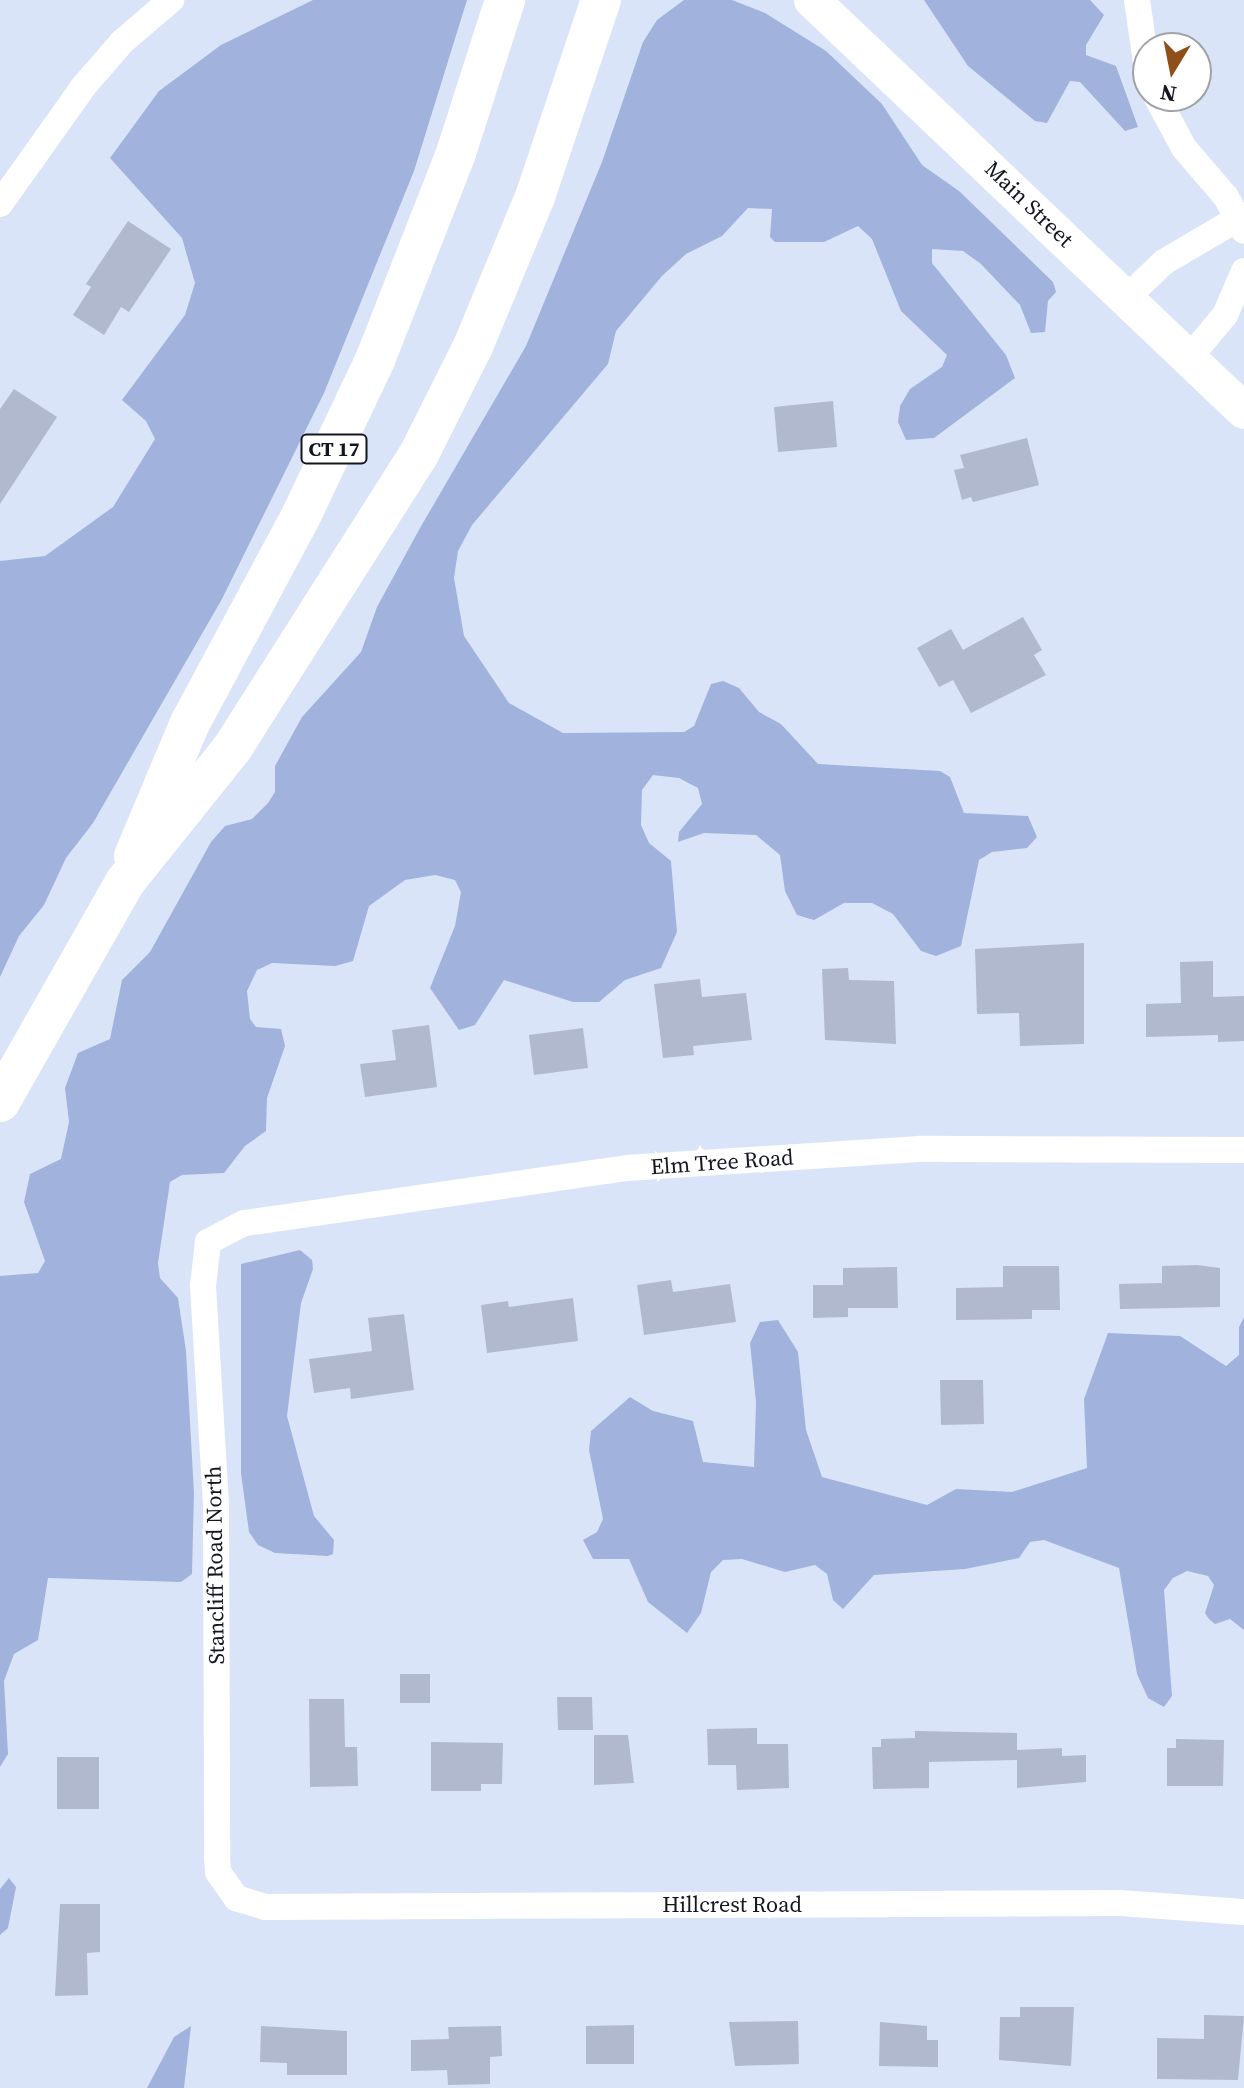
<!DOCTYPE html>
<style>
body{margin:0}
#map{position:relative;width:1244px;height:2088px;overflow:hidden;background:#dae4f9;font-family:"Source Serif 4",serif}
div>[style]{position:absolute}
.green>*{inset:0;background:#a1b3dc}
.building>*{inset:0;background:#b0b9ce}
.minor>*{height:26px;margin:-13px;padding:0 13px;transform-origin:13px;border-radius:13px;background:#fff}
.secondary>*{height:36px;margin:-18px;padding:0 18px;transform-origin:18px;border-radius:18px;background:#fff}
.primary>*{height:40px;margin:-20px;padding:0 20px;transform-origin:20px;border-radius:20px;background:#fff}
span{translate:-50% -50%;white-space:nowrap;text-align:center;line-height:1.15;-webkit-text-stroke:7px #fff;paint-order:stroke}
.shield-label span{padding:2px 6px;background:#fff;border:2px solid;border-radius:6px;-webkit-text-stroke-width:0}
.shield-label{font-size:20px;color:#13161e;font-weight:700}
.street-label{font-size:22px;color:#13161e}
.north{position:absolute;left:1132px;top:32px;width:80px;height:80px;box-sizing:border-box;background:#fff;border:2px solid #a1a2a5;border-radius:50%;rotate:190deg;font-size:22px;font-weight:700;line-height:32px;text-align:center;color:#13161e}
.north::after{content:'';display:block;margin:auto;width:28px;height:36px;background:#8f4f18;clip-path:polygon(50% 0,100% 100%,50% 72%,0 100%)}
</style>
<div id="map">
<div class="green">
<i style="clip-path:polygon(313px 0,467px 0,414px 171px,324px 393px,222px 599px,93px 823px,66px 858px,44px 905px,19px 936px,0 977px,0 561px,45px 556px,113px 507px,155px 439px,146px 421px,122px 400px,185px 315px,195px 283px,182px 238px,110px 158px,159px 91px,221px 45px)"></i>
<i style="clip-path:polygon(684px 0,732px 0,765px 13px,826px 51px,882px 104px,922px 165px,959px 191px,1053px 282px,1056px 292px,1048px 301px,1045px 332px,1031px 333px,1020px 305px,981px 264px,963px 251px,932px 249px,932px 263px,1006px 355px,1015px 378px,934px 438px,906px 440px,898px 422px,900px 406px,910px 389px,942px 367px,947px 355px,901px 311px,872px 239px,858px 226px,824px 242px,775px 242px,770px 237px,772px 209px,748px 208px,722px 236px,686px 254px,662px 276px,616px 331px,608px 364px,472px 525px,458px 551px,454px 578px,464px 636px,509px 703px,563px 733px,684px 732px,694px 726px,711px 684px,723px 681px,739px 688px,759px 712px,781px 724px,818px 764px,940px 771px,950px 777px,964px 813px,1028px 816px,1037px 837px,1027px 848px,992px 852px,979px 860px,961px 946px,936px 956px,921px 951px,893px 914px,872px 903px,844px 903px,814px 920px,797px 915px,785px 891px,780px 855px,756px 835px,704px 833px,678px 842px,679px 832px,702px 804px,698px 788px,679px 778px,653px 775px,642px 790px,641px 825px,649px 843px,671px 861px,677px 932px,661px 968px,625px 980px,599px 1002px,573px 1002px,504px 980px,475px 1025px,459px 1030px,430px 988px,455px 926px,461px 892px,455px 880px,435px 875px,405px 880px,369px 906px,353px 961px,335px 966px,272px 963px,257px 970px,247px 991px,250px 1019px,256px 1027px,281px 1029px,285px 1046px,267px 1098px,266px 1131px,245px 1146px,224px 1173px,182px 1175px,170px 1182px,158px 1263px,160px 1278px,178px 1298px,186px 1351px,194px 1493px,192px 1574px,181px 1582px,48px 1578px,38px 1640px,14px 1654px,4px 1681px,8px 1754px,0 1767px,0 1276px,38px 1273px,45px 1261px,24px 1202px,30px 1174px,61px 1159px,69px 1122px,65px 1088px,78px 1053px,110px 1039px,122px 980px,150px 952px,211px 842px,225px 826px,252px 819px,268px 803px,275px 792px,275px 766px,302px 717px,361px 652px,377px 607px,420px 528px,526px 346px,602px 162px,643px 42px,657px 20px)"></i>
<i style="clip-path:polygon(924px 0,1090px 0,1104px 15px,1086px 45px,1086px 55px,1116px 66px,1138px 127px,1125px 131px,1080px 82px,1070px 81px,1047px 123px,1035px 121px,968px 66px)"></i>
<i style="clip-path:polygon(300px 1250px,312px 1260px,313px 1269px,301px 1303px,287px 1416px,314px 1516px,334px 1540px,333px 1554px,328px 1556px,275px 1553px,258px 1545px,249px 1532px,241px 1473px,241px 1264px)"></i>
<i style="clip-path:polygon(1244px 1317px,1244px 1630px,1230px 1619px,1215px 1624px,1209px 1619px,1205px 1613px,1214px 1585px,1208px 1576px,1187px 1571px,1173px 1578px,1164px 1590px,1172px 1696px,1164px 1707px,1148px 1698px,1137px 1674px,1119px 1568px,1044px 1540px,1030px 1542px,1019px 1558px,965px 1569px,874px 1575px,843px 1609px,833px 1600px,827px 1574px,815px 1565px,785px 1572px,742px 1559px,723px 1560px,711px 1572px,701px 1613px,687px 1633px,648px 1602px,629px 1559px,593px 1559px,583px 1540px,597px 1532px,603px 1519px,589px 1450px,591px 1431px,630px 1397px,653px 1411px,693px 1421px,703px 1462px,754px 1467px,756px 1402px,750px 1343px,760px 1322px,778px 1320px,798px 1352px,806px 1430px,822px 1477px,927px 1505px,956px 1489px,1012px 1492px,1087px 1468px,1084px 1399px,1108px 1333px,1180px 1336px,1226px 1366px,1239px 1355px,1239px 1327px)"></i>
<i style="clip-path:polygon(9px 1878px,16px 1887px,8px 1928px,0 1935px,0 1889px)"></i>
<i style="clip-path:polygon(191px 2026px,184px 2088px,147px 2088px,174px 2037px)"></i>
</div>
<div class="building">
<i style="clip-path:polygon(128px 221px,171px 249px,129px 312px,121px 307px,104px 335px,73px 315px,91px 287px,86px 284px)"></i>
<i style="clip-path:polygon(14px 389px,57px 417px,0 504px,0 409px)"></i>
<i style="clip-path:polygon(833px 401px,837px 447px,778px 452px,774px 407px)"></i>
<i style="clip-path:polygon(1027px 438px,1039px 485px,973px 502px,971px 497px,962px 500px,954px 470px,964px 468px,960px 455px)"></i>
<i style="clip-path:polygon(1023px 617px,1042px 650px,1034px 655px,1046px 675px,971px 713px,953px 680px,939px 687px,917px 648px,951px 629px,963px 650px)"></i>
<i style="clip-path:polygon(1084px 943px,1084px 1044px,1020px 1046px,1019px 1013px,977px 1014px,975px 949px)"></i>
<i style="clip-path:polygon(1213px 961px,1213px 997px,1244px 996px,1244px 1041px,1218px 1042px,1218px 1035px,1146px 1037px,1146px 1004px,1181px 1003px,1180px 962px)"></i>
<i style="clip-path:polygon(848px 968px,849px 980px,894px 981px,896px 1044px,825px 1040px,822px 969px)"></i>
<i style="clip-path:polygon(700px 979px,702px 997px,746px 993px,752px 1040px,693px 1046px,694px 1055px,663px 1058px,654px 984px)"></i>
<i style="clip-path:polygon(429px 1025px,437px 1087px,365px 1097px,360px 1064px,396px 1060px,392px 1030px)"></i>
<i style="clip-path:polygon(583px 1028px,588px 1068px,534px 1075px,529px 1035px)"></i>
<i style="clip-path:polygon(1197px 1265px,1220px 1268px,1220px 1307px,1120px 1309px,1119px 1284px,1162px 1283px,1162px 1266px)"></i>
<i style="clip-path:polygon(1003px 1266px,1059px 1266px,1060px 1310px,1032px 1310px,1032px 1319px,956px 1320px,956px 1288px,1003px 1287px)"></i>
<i style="clip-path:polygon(897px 1267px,898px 1308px,848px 1308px,848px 1317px,813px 1318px,813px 1285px,843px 1285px,843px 1268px)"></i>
<i style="clip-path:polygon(671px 1280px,673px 1292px,730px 1284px,736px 1322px,644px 1335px,637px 1285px)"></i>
<i style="clip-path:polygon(573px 1298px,578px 1341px,487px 1353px,481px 1305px,508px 1301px,509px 1307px)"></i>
<i style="clip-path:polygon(404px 1314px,414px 1390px,351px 1399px,350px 1388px,314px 1393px,309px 1359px,372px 1351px,368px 1318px)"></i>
<i style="clip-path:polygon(940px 1380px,983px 1380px,984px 1424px,941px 1425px)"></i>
<i style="clip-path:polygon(400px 1674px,430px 1674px,430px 1703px,400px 1703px)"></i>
<i style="clip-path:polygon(557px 1697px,592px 1697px,593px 1730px,558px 1730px)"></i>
<i style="clip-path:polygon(309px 1699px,344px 1699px,345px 1747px,357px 1747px,358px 1786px,310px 1787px)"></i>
<i style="clip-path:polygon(757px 1728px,757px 1744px,788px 1744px,789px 1788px,737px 1790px,736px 1765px,708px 1765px,707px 1729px)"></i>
<i style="clip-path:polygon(915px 1731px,1017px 1733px,1017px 1750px,1062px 1748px,1062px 1756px,1086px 1755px,1086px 1782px,1017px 1788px,1017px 1760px,929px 1762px,929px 1788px,873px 1789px,872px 1747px,881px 1747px,881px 1739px,915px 1738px)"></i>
<i style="clip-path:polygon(594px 1735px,628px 1735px,634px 1783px,594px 1785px)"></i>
<i style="clip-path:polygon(1176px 1739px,1224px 1740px,1223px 1786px,1167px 1786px,1167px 1748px,1176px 1748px)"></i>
<i style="clip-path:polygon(431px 1742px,503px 1743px,502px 1784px,481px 1784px,481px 1791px,431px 1791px)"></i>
<i style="clip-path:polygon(57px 1757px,99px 1757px,99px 1809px,57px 1809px)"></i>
<i style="clip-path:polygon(60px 1904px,100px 1904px,100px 1952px,87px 1953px,88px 1995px,55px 1996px)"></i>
<i style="clip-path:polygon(1020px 2007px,1074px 2007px,1071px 2066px,999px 2060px,1000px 2017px,1020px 2017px)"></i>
<i style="clip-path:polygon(1204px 2015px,1244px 2016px,1238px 2080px,1157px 2079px,1157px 2038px,1204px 2039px)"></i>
<i style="clip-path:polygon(798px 2021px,799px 2064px,735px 2066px,729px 2022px)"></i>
<i style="clip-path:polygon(880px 2022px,927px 2026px,927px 2040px,938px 2040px,938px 2067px,879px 2066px)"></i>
<i style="clip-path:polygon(634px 2025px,634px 2064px,586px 2064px,586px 2026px)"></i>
<i style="clip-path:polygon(261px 2026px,347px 2031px,347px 2075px,287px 2075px,287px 2063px,260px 2062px)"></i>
<i style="clip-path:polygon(501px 2026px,502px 2056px,490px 2057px,490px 2084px,448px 2085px,447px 2070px,411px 2071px,411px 2040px,449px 2039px,448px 2027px)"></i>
</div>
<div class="minor">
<i style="left:1137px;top:0;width:77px;rotate:81.8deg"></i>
<i style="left:1156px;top:96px;width:59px;rotate:61.7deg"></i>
<i style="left:1184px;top:148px;width:65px;rotate:49.4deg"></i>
<i style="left:1226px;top:197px;width:38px;rotate:62deg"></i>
<i style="left:0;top:204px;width:143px;rotate:-54.6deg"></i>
<i style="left:83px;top:87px;width:60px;rotate:-49.1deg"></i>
<i style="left:122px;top:42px;width:65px;rotate:-40.6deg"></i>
<i style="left:1126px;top:298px;width:52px;rotate:-43.5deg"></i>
<i style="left:1164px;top:262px;width:87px;rotate:-30.4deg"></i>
<i style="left:1189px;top:358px;width:56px;rotate:-50.1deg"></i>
<i style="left:1225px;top:315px;width:48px;rotate:-66.6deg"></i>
<i style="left:1244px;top:1150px;width:325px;rotate:-179.8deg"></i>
<i style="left:919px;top:1149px;width:293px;rotate:176.3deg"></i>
<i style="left:627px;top:1168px;width:387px;rotate:171.8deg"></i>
<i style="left:244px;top:1223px;width:41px;rotate:152.2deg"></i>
<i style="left:208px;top:1242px;width:44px;rotate:96.5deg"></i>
<i style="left:203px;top:1286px;width:217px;rotate:86.6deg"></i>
<i style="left:216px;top:1503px;width:354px;rotate:89.8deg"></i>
<i style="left:217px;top:1857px;width:15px;rotate:86deg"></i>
<i style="left:218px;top:1872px;width:32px;rotate:55deg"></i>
<i style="left:236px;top:1898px;width:30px;rotate:17deg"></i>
<i style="left:265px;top:1907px;width:855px;rotate:-0.27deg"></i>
<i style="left:1120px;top:1903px;width:124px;rotate:4.2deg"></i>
</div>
<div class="secondary">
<i style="left:812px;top:0;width:596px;rotate:43.57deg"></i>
</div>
<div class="primary">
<i style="left:134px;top:856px;width:144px;rotate:-67.2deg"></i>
<i style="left:190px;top:723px;width:233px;rotate:-61.8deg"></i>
<i style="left:300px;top:518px;width:175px;rotate:-64.6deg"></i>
<i style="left:375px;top:360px;width:222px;rotate:-68.6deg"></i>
<i style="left:456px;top:153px;width:161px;rotate:-72.2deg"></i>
<i style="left:0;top:1102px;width:253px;rotate:-60.4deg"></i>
<i style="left:125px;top:882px;width:173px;rotate:-51.3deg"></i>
<i style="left:233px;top:747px;width:347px;rotate:-57.6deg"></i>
<i style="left:419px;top:454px;width:123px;rotate:-63.4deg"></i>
<i style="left:474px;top:344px;width:159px;rotate:-67.5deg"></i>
<i style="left:535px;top:197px;width:208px;rotate:-71.5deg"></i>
</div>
<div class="shield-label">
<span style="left:334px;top:449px">CT 17</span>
</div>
<div class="street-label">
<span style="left:1029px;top:204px;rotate:44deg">Main Street</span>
<span style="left:722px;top:1162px;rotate:-4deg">Elm Tree Road</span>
<span style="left:215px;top:1565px;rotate:-91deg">Stancliff Road North</span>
<span style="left:732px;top:1905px">Hillcrest Road</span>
</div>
<div class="north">N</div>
</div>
